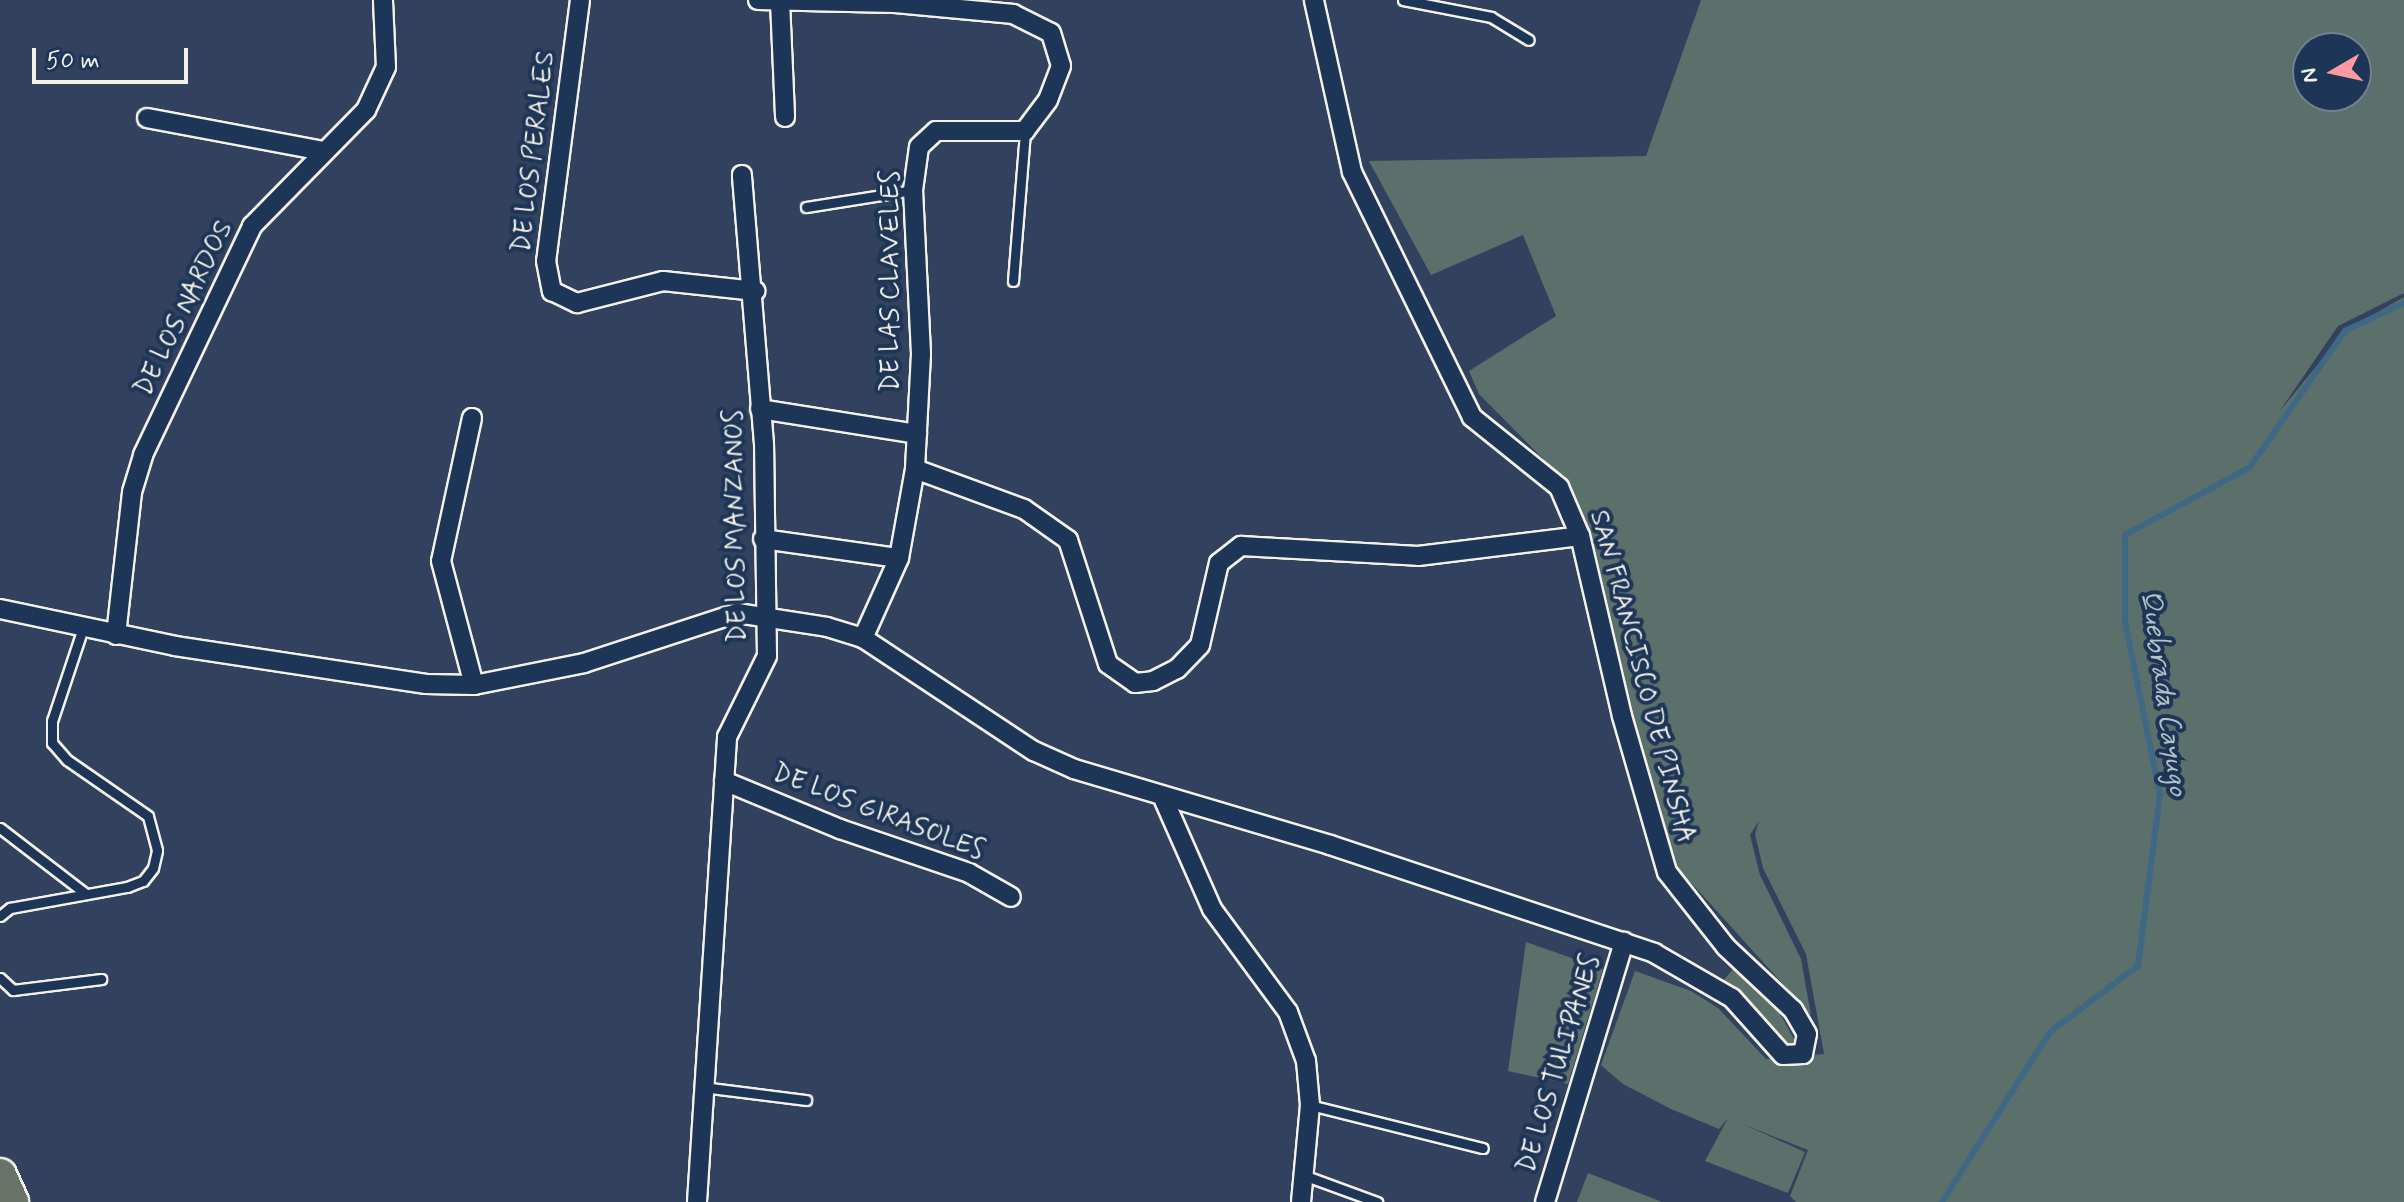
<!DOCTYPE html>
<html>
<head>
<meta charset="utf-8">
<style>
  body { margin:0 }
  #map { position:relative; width:2404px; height:1202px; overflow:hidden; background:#32425e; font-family:Mynerve,sans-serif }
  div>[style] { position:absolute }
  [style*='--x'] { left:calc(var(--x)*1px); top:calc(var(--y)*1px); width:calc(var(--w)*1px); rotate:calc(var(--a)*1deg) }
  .green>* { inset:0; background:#5c706b }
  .stream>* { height:6px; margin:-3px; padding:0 3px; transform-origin:3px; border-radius:3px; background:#3e6884 }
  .roads { filter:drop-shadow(2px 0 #f4f1e8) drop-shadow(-2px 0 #f4f1e8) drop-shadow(0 2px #f4f1e8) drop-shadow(0 -2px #f4f1e8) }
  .lane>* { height:9px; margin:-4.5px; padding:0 4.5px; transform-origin:4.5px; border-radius:4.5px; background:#1d3557 }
  .street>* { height:18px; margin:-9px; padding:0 9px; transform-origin:9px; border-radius:9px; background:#1d3557 }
  .highway>* { height:32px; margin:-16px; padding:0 16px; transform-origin:16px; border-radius:16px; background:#697266 }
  span { translate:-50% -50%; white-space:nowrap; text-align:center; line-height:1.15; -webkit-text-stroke:8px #1d3557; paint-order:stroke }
  .street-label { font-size:26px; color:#f4f1e8 }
  .water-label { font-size:28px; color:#b4c1c5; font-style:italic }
  .north { position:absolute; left:2292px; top:32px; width:80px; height:80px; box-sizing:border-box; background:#1d3557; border:2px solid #738091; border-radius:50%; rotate:261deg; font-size:22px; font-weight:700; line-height:32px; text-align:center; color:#f4f1e8 }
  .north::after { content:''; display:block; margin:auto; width:28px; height:36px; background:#ff9aa2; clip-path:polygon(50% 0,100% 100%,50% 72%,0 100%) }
  .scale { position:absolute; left:32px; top:48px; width:156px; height:36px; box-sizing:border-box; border:4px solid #f4f1e8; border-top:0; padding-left:10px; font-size:24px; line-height:28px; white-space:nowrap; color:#f4f1e8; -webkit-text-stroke:6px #1d3557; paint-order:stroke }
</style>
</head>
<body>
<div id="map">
  <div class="green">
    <i style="clip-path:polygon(evenodd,1701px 0,2404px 0,2404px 293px,2338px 326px,2279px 412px,2345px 331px,2404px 297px,2404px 1202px,1796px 1202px,1790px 1196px,1808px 1150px,1740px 1123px,1805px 1152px,1788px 1193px,1705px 1161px,1728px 1118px,1719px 1129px,1671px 1109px,1623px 1084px,1601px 1065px,1635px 971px,1691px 991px,1718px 1008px,1766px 1059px,1824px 1054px,1806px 954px,1763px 868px,1755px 834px,1759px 821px,1750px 835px,1760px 875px,1801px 959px,1811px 1015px,1676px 866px,1565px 481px,1479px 394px,1469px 371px,1556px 316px,1523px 235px,1431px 275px,1369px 161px,1646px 156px,1701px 0,2308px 48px,2356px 48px,2356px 96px,2308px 96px,2308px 48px)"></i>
    <i style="clip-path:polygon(1526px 942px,1603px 969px,1568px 1084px,1508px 1071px)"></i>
    <i style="clip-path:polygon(1738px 963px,1771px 997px,1795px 1041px,1790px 1047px,1723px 981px)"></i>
    <i style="clip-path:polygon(1588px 1173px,1662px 1202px,1577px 1202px)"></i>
  </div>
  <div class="stream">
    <i style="--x:1942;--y:1202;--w:201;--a:-57.6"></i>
    <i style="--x:2050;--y:1032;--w:110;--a:-36.9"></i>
    <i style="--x:2138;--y:966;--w:172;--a:-82.7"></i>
    <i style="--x:2160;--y:795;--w:177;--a:-101.4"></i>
    <i style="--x:2125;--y:621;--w:86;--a:-90"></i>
    <i style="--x:2125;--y:535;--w:142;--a:-28.5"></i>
    <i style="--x:2250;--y:467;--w:166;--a:-55.1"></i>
    <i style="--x:2345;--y:331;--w:65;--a:-25.4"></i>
  </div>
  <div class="roads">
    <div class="lane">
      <i style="--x:1403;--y:0;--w:90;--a:10.9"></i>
      <i style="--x:1491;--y:17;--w:44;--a:31.2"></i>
      <i style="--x:806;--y:207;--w:108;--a:-9"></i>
      <i style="--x:1013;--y:281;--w:150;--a:-85.4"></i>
      <i style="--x:0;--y:828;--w:108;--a:37.5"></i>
      <i style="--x:0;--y:916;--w:13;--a:-39"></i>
      <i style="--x:10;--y:908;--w:119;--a:-10.2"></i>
      <i style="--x:127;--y:887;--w:17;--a:-21"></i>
      <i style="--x:143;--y:881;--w:16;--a:-52"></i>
      <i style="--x:153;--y:868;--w:18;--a:-77"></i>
      <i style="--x:157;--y:850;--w:35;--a:-105"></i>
      <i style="--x:148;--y:816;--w:98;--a:-145.3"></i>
      <i style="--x:67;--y:760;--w:23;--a:-131"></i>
      <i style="--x:52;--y:743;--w:22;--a:-90"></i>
      <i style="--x:52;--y:721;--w:98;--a:-71.6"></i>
      <i style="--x:0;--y:978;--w:18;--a:43"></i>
      <i style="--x:13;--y:990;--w:89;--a:-7.1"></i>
      <i style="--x:703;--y:1087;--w:104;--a:7.2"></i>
      <i style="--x:1310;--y:1105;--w:178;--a:14"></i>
      <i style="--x:1306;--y:1176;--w:76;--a:20.1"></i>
    </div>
    <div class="street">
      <i style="--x:580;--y:0;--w:263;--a:97.4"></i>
      <i style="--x:546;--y:261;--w:31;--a:79"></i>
      <i style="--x:552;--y:291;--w:28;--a:26"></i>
      <i style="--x:577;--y:303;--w:89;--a:-14.3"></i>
      <i style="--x:663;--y:281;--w:93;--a:6.2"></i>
      <i style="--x:758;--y:0;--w:137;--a:1.3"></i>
      <i style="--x:895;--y:3;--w:119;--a:5.3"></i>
      <i style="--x:1013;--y:14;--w:42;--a:26.6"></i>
      <i style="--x:1051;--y:33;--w:34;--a:73"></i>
      <i style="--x:1061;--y:66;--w:36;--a:111"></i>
      <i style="--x:1048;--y:100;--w:39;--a:127"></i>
      <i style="--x:1025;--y:131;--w:89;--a:180"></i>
      <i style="--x:936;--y:131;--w:23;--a:137"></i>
      <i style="--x:919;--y:147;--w:43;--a:97.9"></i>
      <i style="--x:913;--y:190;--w:164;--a:87.2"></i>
      <i style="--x:921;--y:354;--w:115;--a:93"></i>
      <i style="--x:915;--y:469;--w:90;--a:100.2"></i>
      <i style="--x:899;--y:558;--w:88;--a:114.2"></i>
      <i style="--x:780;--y:1;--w:116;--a:87.5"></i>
      <i style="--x:147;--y:118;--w:179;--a:10.6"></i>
      <i style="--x:760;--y:409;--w:159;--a:9"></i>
      <i style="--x:472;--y:418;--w:146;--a:102.2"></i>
      <i style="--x:441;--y:561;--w:128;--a:75.1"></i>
      <i style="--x:915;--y:469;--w:116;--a:20.2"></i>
      <i style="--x:1024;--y:509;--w:54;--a:35.2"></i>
      <i style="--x:1068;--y:540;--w:130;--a:72.1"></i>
      <i style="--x:1108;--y:664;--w:33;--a:35"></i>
      <i style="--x:1135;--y:683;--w:18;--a:-6"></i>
      <i style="--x:1153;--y:681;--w:27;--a:-27"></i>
      <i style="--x:1177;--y:669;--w:33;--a:-46"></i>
      <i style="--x:1200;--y:645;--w:84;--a:-77"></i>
      <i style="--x:1219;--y:563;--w:28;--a:-38"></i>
      <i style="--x:1241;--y:546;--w:177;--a:3.2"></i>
      <i style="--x:1418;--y:556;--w:163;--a:-7"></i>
      <i style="--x:763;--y:539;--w:137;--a:8"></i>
      <i style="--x:0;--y:609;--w:179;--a:11.9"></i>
      <i style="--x:175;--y:646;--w:254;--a:8.6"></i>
      <i style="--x:426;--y:684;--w:48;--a:1.2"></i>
      <i style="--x:474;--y:685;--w:112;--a:-11.3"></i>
      <i style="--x:584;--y:663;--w:161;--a:-18.1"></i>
      <i style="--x:737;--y:613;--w:91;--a:8.8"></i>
      <i style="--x:827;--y:627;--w:38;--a:17"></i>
      <i style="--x:863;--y:638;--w:205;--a:33.5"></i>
      <i style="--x:1034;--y:751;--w:44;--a:24.2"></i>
      <i style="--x:1074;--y:769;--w:267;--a:16.5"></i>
      <i style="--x:1330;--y:845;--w:342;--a:18.4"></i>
      <i style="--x:1654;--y:953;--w:90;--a:30"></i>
      <i style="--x:1732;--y:998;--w:76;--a:48.2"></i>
      <i style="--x:1783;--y:1055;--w:20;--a:-3"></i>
      <i style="--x:1803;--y:1054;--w:20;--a:-79"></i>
      <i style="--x:1807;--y:1034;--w:28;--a:-120"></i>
      <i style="--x:1793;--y:1010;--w:92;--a:-136.8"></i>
      <i style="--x:1726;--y:947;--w:95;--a:-128.2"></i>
      <i style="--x:1667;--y:872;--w:162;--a:-106.1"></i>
      <i style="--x:1622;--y:716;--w:185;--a:-103.1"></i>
      <i style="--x:1580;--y:536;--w:53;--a:-113.2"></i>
      <i style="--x:1559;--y:487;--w:112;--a:-141.2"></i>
      <i style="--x:1472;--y:417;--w:273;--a:-116.1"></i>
      <i style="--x:1352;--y:172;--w:176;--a:-102.5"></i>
      <i style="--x:116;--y:635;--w:144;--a:-83.6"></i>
      <i style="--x:132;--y:492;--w:39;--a:-73"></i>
      <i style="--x:143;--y:455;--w:254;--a:-64.5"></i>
      <i style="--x:252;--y:226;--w:163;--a:-45.5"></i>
      <i style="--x:366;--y:110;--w:47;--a:-65.1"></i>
      <i style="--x:386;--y:67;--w:67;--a:-92.6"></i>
      <i style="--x:724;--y:781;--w:126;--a:22.5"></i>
      <i style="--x:840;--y:829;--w:136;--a:18.8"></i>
      <i style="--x:969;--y:873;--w:48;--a:29.7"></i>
      <i style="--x:1164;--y:800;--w:119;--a:66.2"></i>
      <i style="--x:1212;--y:909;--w:128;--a:53.6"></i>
      <i style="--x:1288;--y:1012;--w:52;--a:69.8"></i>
      <i style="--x:1306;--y:1061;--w:44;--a:84.8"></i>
      <i style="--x:1310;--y:1105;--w:97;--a:95.3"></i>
      <i style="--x:697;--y:1202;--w:466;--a:-86.3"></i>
      <i style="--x:727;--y:737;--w:90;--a:-63.7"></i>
      <i style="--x:767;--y:656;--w:212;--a:-90.8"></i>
      <i style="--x:764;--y:444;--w:270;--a:-94.7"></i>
      <i style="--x:1545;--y:1202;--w:272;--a:-73.1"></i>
    </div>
    <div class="highway">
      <i style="--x:0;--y:1175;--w:30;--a:66"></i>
    </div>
  </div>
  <div class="street-label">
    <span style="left:535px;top:152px;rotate:-83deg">DE LOS PERALES</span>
    <span style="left:892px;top:281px;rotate:-90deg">DE LAS CLAVELES</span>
    <span style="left:185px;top:309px;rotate:-64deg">DE LOS NARDOS</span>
    <span style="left:737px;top:526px;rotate:-91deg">DE LOS MANZANOS</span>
    <span style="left:1641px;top:677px;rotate:75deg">SAN FRANCISCO DE PINSHA</span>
    <span style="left:878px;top:813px;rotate:21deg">DE LOS GIRASOLES</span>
    <span style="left:1560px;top:1064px;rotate:-73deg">DE LOS TULIPANES</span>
  </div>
  <div class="water-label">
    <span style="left:2163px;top:693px;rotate:82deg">Quebrada Cayugo</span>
  </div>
  <div class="north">N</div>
  <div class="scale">50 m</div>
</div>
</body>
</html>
